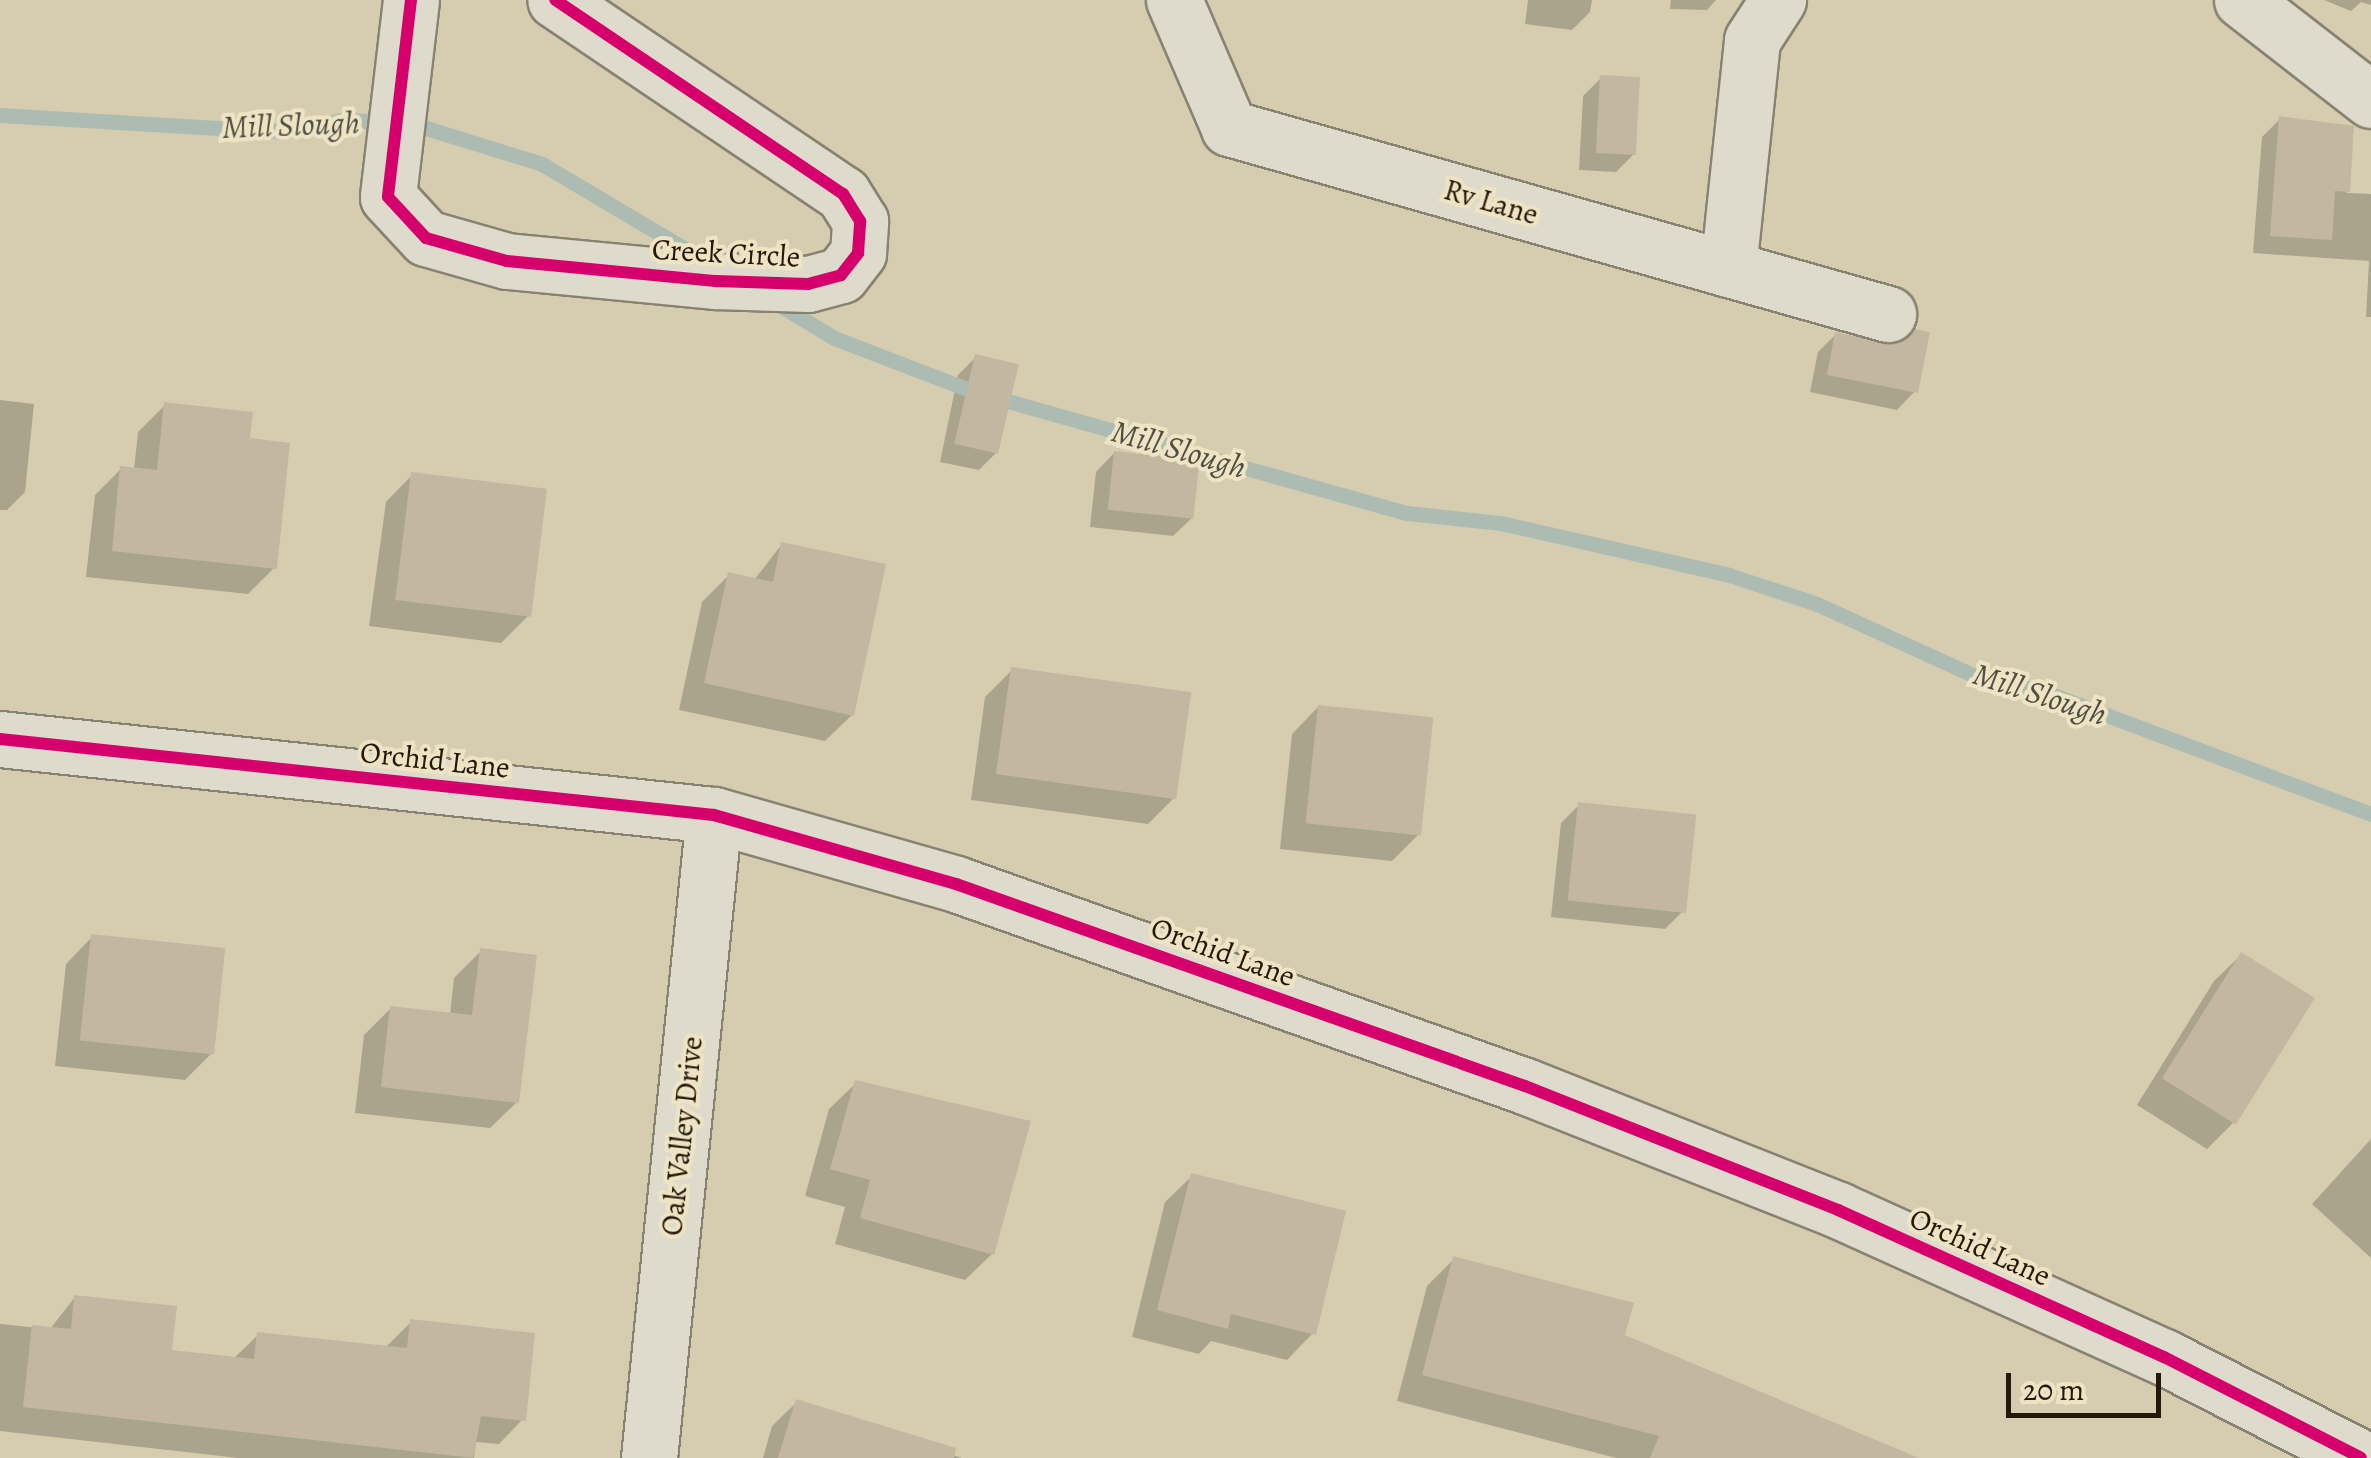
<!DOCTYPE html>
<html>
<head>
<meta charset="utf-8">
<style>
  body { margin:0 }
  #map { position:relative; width:2371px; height:1458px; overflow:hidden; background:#d6cdb1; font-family:Alegreya,serif }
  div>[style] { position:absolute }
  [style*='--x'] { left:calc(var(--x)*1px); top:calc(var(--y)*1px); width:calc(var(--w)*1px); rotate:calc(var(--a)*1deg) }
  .shadow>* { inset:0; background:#0003 }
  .stream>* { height:15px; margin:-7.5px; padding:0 7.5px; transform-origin:7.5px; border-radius:7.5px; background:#adbcb2 }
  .building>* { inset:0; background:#c4b7a2; transform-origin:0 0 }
  .roads { filter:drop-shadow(2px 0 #888271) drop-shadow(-2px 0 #888271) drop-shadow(0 2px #888271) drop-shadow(0 -2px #888271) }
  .minor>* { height:55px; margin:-27.5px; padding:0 27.5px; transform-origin:27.5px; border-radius:27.5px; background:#dedbcc }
  .cycleway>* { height:12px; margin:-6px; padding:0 6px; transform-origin:6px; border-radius:6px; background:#d6006c }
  span { translate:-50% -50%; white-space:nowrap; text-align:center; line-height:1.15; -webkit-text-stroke:8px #eee4c3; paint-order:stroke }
  .street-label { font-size:30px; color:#24170b }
  .water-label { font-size:32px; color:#4e4e45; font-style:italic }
  .scale { position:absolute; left:2006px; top:1373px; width:155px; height:45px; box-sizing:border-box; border:5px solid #24170b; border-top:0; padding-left:12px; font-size:30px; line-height:35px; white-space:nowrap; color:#24170b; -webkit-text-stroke:8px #eee4c3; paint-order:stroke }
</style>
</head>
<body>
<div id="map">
  <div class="shadow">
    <i style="clip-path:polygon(1528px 0,1592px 0,1590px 12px,1572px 30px,1525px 24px)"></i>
    <i style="clip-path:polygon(1671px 0,1716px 0,1707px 10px,1670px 9px)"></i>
    <i style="clip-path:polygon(2324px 0,2371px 0,2371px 5px,2361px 2px,2351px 11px)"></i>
    <i style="clip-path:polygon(1601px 78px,1634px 154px,1616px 172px,1579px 170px,1583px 96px)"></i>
    <i style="clip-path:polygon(2280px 119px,2352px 128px,2347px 193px,2371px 194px,2371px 317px,2366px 317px,2369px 261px,2253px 253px,2262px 137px)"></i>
    <i style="clip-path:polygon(1836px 334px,1915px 391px,1897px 410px,1810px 392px,1818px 352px)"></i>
    <i style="clip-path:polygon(976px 357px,997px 452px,979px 470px,940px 462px,958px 375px)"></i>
    <i style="clip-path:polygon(0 400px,34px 404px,25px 492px,7px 510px,0 510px)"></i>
    <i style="clip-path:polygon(165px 405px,247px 441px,275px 567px,248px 594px,86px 577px,95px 495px,121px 469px,134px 470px,138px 432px)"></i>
    <i style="clip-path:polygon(1114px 453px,1192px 518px,1173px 536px,1090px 527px,1096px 472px)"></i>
    <i style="clip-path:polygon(412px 475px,528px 616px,501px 643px,369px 626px,386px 502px)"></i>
    <i style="clip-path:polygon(782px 544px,852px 715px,825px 741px,679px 710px,702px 602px,729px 575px,754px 580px)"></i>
    <i style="clip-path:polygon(1012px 670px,1174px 798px,1148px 824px,971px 800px,985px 697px)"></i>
    <i style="clip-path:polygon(1318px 707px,1419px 834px,1392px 861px,1280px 849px,1292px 734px)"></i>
    <i style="clip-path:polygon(1579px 805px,1683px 911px,1665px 929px,1551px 917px,1561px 823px)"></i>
    <i style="clip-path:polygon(92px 937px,212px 1053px,185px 1080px,55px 1066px,66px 964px)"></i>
    <i style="clip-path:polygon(481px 951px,517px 1102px,490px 1128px,355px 1113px,364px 1035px,391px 1008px,450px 1015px,454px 978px)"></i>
    <i style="clip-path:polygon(2241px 955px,2233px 1123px,2207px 1149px,2137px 1105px,2214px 981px)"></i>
    <i style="clip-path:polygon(856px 1083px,1028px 1123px,992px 1254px,965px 1280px,835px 1244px,845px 1207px,805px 1196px,829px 1109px)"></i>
    <i style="clip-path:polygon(2371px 1139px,2371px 1258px,2312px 1204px)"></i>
    <i style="clip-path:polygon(1192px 1176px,1313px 1333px,1287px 1360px,1211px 1341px,1199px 1354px,1132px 1337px,1165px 1202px)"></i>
    <i style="clip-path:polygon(1454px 1259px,1622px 1337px,1849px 1458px,1616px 1458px,1397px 1401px,1427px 1286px)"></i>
    <i style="clip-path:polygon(75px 1297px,170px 1353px,233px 1359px,258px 1335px,386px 1347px,411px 1322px,523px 1419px,499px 1444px,476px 1442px,474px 1458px,238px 1458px,0 1431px,0 1324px,50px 1329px)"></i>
    <i style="clip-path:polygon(797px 1402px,962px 1458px,763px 1458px,772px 1426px)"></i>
  </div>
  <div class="stream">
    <i style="--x:0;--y:115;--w:283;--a:3.4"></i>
    <i style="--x:282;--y:132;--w:65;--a:-11.5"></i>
    <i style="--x:346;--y:119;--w:81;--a:6.4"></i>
    <i style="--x:426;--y:128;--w:121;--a:17.2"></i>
    <i style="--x:542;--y:164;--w:186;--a:30.7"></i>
    <i style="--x:773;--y:301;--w:71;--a:31.2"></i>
    <i style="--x:834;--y:338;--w:148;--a:21"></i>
    <i style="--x:972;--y:391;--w:452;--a:15.7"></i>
    <i style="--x:1407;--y:513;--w:95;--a:6.1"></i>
    <i style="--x:1501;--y:523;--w:234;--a:12.8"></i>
    <i style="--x:1729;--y:575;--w:93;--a:18.2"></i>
    <i style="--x:1817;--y:604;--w:196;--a:24.5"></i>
    <i style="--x:1995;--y:685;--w:42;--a:5.4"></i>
    <i style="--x:2037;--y:689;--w:357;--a:20.5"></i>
  </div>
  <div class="building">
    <i style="left:1600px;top:75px;width:40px;height:78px;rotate:3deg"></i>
    <i style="clip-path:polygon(2279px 116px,2354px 126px,2350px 192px,2335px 191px,2332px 240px,2270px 236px)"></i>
    <i style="clip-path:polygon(1914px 329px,1930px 332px,1918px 393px,1827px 375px,1835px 332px,1895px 344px)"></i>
    <i style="left:975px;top:354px;width:45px;height:92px;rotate:13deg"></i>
    <i style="clip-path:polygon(164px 402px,253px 412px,250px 438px,290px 443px,277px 569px,112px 551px,120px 466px,157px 470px)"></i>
    <i style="left:1114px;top:451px;width:86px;height:59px;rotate:6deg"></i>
    <i style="left:411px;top:472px;width:137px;height:129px;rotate:7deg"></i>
    <i style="clip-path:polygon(781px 542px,886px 564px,854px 716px,704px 683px,728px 572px,773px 582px)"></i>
    <i style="left:1011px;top:667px;width:182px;height:108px;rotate:8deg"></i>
    <i style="left:1318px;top:705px;width:116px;height:119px;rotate:6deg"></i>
    <i style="left:1578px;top:802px;width:119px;height:99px;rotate:6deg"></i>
    <i style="left:91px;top:934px;width:135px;height:107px;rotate:6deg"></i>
    <i style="clip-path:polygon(480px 948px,537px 955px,519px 1103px,381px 1087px,390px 1006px,472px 1015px)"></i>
    <i style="left:2241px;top:952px;width:87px;height:149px;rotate:32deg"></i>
    <i style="clip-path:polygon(855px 1080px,1031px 1121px,994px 1255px,860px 1218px,870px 1180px,830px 1169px)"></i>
    <i style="clip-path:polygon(1191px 1173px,1346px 1211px,1316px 1335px,1231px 1314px,1228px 1329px,1157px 1310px)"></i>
    <i style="clip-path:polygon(1453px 1256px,1634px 1303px,1625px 1335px,1919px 1458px,1650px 1458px,1659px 1436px,1422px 1375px)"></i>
    <i style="clip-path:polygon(74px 1295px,177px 1306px,172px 1350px,254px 1359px,257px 1332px,407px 1348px,410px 1319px,535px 1333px,526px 1421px,481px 1416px,473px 1458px,23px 1407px,32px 1325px,71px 1329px)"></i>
    <i style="clip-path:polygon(796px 1399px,956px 1448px,954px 1458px,778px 1458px)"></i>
  </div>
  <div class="roads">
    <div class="minor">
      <i style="--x:411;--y:0;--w:198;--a:96.7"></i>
      <i style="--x:388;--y:197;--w:56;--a:47.2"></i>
      <i style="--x:426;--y:238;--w:84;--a:15.9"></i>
      <i style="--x:507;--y:261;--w:210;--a:5.5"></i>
      <i style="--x:716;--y:281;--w:92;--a:1.9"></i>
      <i style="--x:808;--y:284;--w:34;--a:-15"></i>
      <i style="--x:841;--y:275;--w:28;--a:-52"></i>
      <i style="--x:858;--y:253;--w:32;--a:-86"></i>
      <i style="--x:860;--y:221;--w:32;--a:-122"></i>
      <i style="--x:843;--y:194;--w:347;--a:-146"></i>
      <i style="--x:1174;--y:0;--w:139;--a:66.7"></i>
      <i style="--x:1229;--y:128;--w:685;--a:15.76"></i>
      <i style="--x:2242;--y:0;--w:163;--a:37.8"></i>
      <i style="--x:1728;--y:269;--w:230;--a:-84"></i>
      <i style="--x:1752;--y:40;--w:48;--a:-57"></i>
      <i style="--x:0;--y:739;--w:718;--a:6.08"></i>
      <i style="--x:714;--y:815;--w:252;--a:15.9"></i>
      <i style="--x:956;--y:884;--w:604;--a:19.55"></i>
      <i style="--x:1525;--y:1086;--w:337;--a:21.6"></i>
      <i style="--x:1838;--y:1210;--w:358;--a:24.3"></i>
      <i style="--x:2164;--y:1357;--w:221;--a:27.1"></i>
      <i style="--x:649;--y:1458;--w:646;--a:-84.23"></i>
    </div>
  </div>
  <div class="cycleway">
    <i style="--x:411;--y:0;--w:198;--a:96.7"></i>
    <i style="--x:388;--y:197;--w:56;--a:47.2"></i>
    <i style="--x:426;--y:238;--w:84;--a:15.9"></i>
    <i style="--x:507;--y:261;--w:210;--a:5.5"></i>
    <i style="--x:716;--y:281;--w:92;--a:1.9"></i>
    <i style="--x:808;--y:284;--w:34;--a:-15"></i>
    <i style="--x:841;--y:275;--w:28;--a:-52"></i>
    <i style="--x:858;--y:253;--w:32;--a:-86"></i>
    <i style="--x:860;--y:221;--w:32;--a:-122"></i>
    <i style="--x:843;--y:194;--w:347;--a:-146"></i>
    <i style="--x:0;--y:739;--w:718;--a:6.08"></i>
    <i style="--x:714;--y:815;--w:252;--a:15.9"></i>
    <i style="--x:956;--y:884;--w:604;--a:19.55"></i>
    <i style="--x:1525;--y:1086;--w:337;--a:21.6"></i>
    <i style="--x:1838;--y:1210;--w:358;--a:24.3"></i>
    <i style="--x:2164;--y:1357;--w:221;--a:27.1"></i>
  </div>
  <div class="street-label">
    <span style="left:1491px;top:202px;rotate:16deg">Rv Lane</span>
    <span style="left:726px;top:253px;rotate:3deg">Creek Circle</span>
    <span style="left:435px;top:760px;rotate:6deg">Orchid Lane</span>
    <span style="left:1223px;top:952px;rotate:20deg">Orchid Lane</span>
    <span style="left:682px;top:1136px;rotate:-84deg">Oak Valley Drive</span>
    <span style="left:1980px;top:1247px;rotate:24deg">Orchid Lane</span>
  </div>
  <div class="water-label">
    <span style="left:291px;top:125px;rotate:-2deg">Mill Slough</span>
    <span style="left:1179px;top:449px;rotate:16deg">Mill Slough</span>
    <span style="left:2040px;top:694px;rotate:18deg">Mill Slough</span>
  </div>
  <div class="scale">20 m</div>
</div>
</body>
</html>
